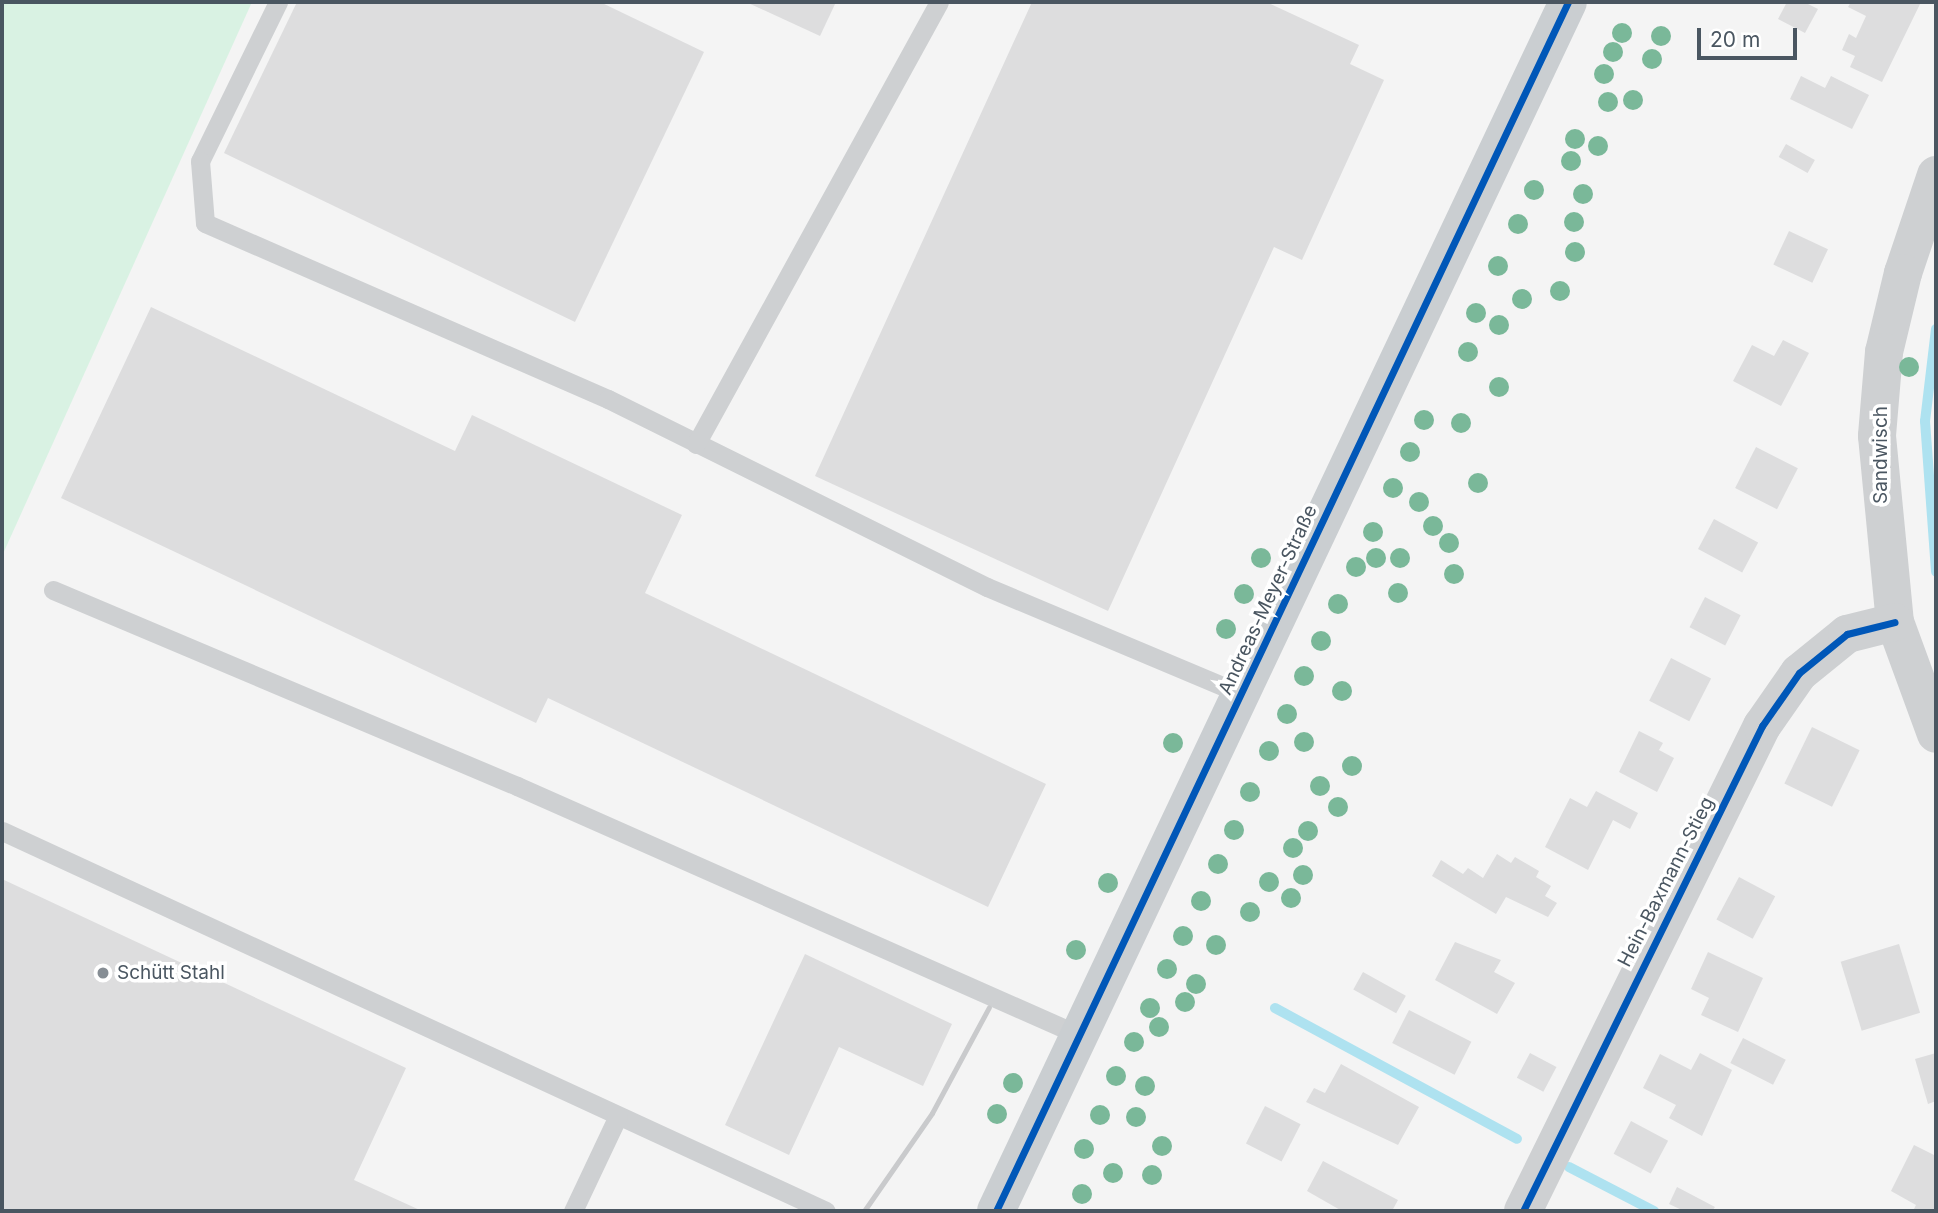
<!DOCTYPE html>
<html>
<head>
<meta charset="utf-8">
<style>
  body { margin:0 }
  #map { position:relative; width:1938px; height:1213px; overflow:hidden; background:#f4f4f4; font-family:Inter,sans-serif }
  div>[style] { position:absolute }
  [style*='--x'] { left:calc(var(--x)*1px); top:calc(var(--y)*1px); width:calc(var(--w)*1px); rotate:calc(var(--a)*1deg) }
  .green>* { inset:0; background:#d9f2e3 }
  .stream>* { height:10px; margin:-5px; padding:0 5px; transform-origin:5px; border-radius:5px; background:#aee2f0 }
  .building>* { inset:0; background:#ddddde; transform-origin:0 0 }
  .service>* { height:19px; margin:-9.5px; padding:0 9.5px; transform-origin:9.5px; border-radius:9.5px; background:#ced0d2 }
  .minor>* { height:38px; margin:-19px; padding:0 19px; transform-origin:19px; border-radius:19px; background:#ced0d2 }
  .primary>* { height:38px; margin:-19px; padding:0 19px; transform-origin:19px; border-radius:19px; background:#caced1 }
  .rail>* { height:5px; margin:-2.5px; padding:0 2.5px; transform-origin:2.5px; border-radius:2.5px; background:#c9cacc }
  .cycleway>* { height:7px; margin:-3.5px; padding:0 3.5px; transform-origin:3.5px; border-radius:3.5px; background:#0057b8 }
  .trees>* { width:20px; height:20px; margin:-10px; border-radius:50%; background:#7ab899 }
  .dots>* { width:19px; height:19px; translate:-50% -50%; box-sizing:border-box; border:4px solid #fff; border-radius:50% }
  span { translate:-50% -50%; white-space:nowrap; text-align:center; line-height:1.15; -webkit-text-stroke:7px #fff; paint-order:stroke }
  .street-label { font-size:19px; color:#4a5661 }
  .poi-label { font-size:19px; color:#4a5661 }
  .left { translate:0 -50%; text-align:left }
  .frame { position:absolute; inset:0; border:4px solid #4a5661; pointer-events:none }
  .scale { position:absolute; left:1697px; top:28px; width:100px; height:32px; box-sizing:border-box; border:4px solid #4a5661; border-top:0; padding-left:9px; font-size:21px; line-height:24px; white-space:nowrap; color:#4a5661; -webkit-text-stroke:5px #fff; paint-order:stroke }
</style>
</head>
<body>
<div id="map">
  <div class="green">
    <i style="clip-path:polygon(2px 2px,252px 2px,2px 556px)"></i>
  </div>
  <div class="stream">
    <i style="--x:1936;--y:329;--w:93;--a:96.8"></i>
    <i style="--x:1925;--y:421;--w:151;--a:85.8"></i>
    <i style="--x:1275;--y:1008;--w:275;--a:28.4"></i>
    <i style="--x:1569;--y:1167;--w:96;--a:27.4"></i>
  </div>
  <div class="building">
    <i style="clip-path:polygon(297px 2px,600px 2px,704px 52px,575px 322px,224px 153px)"></i>
    <i style="clip-path:polygon(746px 2px,836px 2px,820px 36px)"></i>
    <i style="clip-path:polygon(1032px 2px,1266px 2px,1359px 45px,1350px 64px,1384px 80px,1302px 260px,1274px 247px,1108px 611px,815px 476px)"></i>
    <i style="clip-path:polygon(1787px 2px,1804px 2px,1818px 9px,1805px 33px,1778px 19px)"></i>
    <i style="clip-path:polygon(1851px 2px,1921px 2px,1882px 82px,1850px 67px,1855px 56px,1842px 50px,1849px 34px,1856px 38px,1866px 16px,1848px 7px)"></i>
    <i style="clip-path:polygon(1801px 76px,1825px 88px,1831px 76px,1869px 95px,1852px 129px,1790px 99px)"></i>
    <i style="left:1786px;top:144px;width:33px;height:15px;rotate:29deg"></i>
    <i style="left:1789px;top:231px;width:43px;height:37px;rotate:25deg"></i>
    <i style="clip-path:polygon(151px 307px,455px 451px,472px 415px,682px 515px,645px 593px,1046px 784px,988px 907px,548px 698px,536px 723px,61px 498px)"></i>
    <i style="clip-path:polygon(1783px 340px,1809px 353px,1781px 406px,1733px 381px,1752px 345px,1774px 356px)"></i>
    <i style="left:1756px;top:447px;width:47px;height:46px;rotate:27deg"></i>
    <i style="left:1714px;top:519px;width:50px;height:34px;rotate:28deg"></i>
    <i style="left:1705px;top:597px;width:40px;height:34px;rotate:27deg"></i>
    <i style="left:1671px;top:658px;width:45px;height:48px;rotate:27deg"></i>
    <i style="left:1812px;top:727px;width:53px;height:63px;rotate:26deg"></i>
    <i style="clip-path:polygon(1639px 731px,1663px 743px,1659px 750px,1674px 758px,1657px 792px,1619px 772px)"></i>
    <i style="clip-path:polygon(1596px 791px,1638px 813px,1630px 829px,1613px 820px,1588px 870px,1545px 847px,1570px 798px,1587px 807px)"></i>
    <i style="clip-path:polygon(1497px 854px,1511px 863px,1515px 857px,1539px 871px,1536px 877px,1551px 886px,1545px 896px,1557px 903px,1548px 917px,1506px 897px,1496px 914px,1432px 876px,1441px 860px,1463px 874px,1468px 868px,1483px 878px)"></i>
    <i style="left:1739px;top:877px;width:41px;height:48px;rotate:28deg"></i>
    <i style="clip-path:polygon(2px 879px,406px 1068px,354px 1180px,422px 1211px,2px 1211px)"></i>
    <i style="clip-path:polygon(1455px 942px,1501px 960px,1494px 972px,1515px 983px,1497px 1014px,1435px 980px)"></i>
    <i style="left:1899px;top:944px;width:72px;height:61px;rotate:73deg"></i>
    <i style="clip-path:polygon(1708px 952px,1763px 978px,1738px 1032px,1701px 1015px,1709px 998px,1691px 989px)"></i>
    <i style="clip-path:polygon(805px 954px,952px 1024px,923px 1086px,839px 1047px,789px 1155px,725px 1125px)"></i>
    <i style="left:1363px;top:972px;width:49px;height:20px;rotate:29deg"></i>
    <i style="left:1409px;top:1010px;width:70px;height:37px;rotate:27deg"></i>
    <i style="left:1743px;top:1038px;width:48px;height:28px;rotate:27deg"></i>
    <i style="left:1530px;top:1053px;width:30px;height:28px;rotate:28deg"></i>
    <i style="clip-path:polygon(1700px 1053px,1732px 1070px,1702px 1136px,1669px 1118px,1676px 1105px,1643px 1088px,1660px 1054px,1691px 1070px)"></i>
    <i style="clip-path:polygon(1936px 1053px,1936px 1101px,1928px 1104px,1915px 1059px)"></i>
    <i style="clip-path:polygon(1341px 1064px,1419px 1107px,1398px 1145px,1306px 1102px,1314px 1088px,1325px 1093px)"></i>
    <i style="left:1265px;top:1106px;width:40px;height:42px;rotate:27deg"></i>
    <i style="left:1631px;top:1121px;width:42px;height:37px;rotate:28deg"></i>
    <i style="clip-path:polygon(1914px 1145px,1936px 1156px,1936px 1211px,1913px 1211px,1916px 1205px,1891px 1191px)"></i>
    <i style="clip-path:polygon(1323px 1161px,1398px 1200px,1392px 1211px,1342px 1211px,1307px 1191px)"></i>
    <i style="clip-path:polygon(1677px 1187px,1715px 1207px,1712px 1211px,1684px 1211px,1669px 1204px)"></i>
  </div>
  <div class="service">
    <i style="--x:278;--y:2;--w:177;--a:116.1"></i>
    <i style="--x:200;--y:161;--w:62;--a:85.4"></i>
    <i style="--x:205;--y:223;--w:440;--a:23.6"></i>
    <i style="--x:608;--y:399;--w:423;--a:26.4"></i>
    <i style="--x:987;--y:587;--w:276;--a:22.8"></i>
    <i style="--x:696;--y:444;--w:504;--a:-61.2"></i>
    <i style="--x:53;--y:590;--w:504;--a:22.9"></i>
    <i style="--x:517;--y:786;--w:615;--a:23.9"></i>
    <i style="--x:2;--y:831;--w:907;--a:24.76"></i>
    <i style="--x:573;--y:1211;--w:105;--a:-64.7"></i>
  </div>
  <div class="minor">
    <i style="--x:1936;--y:175;--w:103;--a:108.6"></i>
    <i style="--x:1903;--y:273;--w:81;--a:103.5"></i>
    <i style="--x:1884;--y:352;--w:84;--a:94.8"></i>
    <i style="--x:1877;--y:436;--w:187;--a:84.5"></i>
    <i style="--x:1895;--y:622;--w:119;--a:69.9"></i>
    <i style="--x:1523;--y:1211;--w:541;--a:-63.77"></i>
    <i style="--x:1762;--y:726;--w:65;--a:-55.1"></i>
    <i style="--x:1799;--y:673;--w:62;--a:-39.1"></i>
    <i style="--x:1847;--y:634;--w:49;--a:-14"></i>
  </div>
  <div class="primary">
    <i style="--x:996;--y:1211;--w:1337;--a:-64.68"></i>
  </div>
  <div class="rail">
    <i style="--x:864;--y:1211;--w:119;--a:-55.2"></i>
    <i style="--x:932;--y:1113;--w:120;--a:-61.7"></i>
  </div>
  <div class="cycleway">
    <i style="--x:996;--y:1211;--w:1337;--a:-64.68"></i>
    <i style="--x:1523;--y:1211;--w:541;--a:-63.77"></i>
    <i style="--x:1762;--y:726;--w:65;--a:-55.1"></i>
    <i style="--x:1799;--y:673;--w:62;--a:-39.1"></i>
    <i style="--x:1847;--y:634;--w:49;--a:-14"></i>
  </div>
  <div class="trees">
    <i style="left:1622px;top:33px"></i>
    <i style="left:1661px;top:36px"></i>
    <i style="left:1613px;top:52px"></i>
    <i style="left:1652px;top:59px"></i>
    <i style="left:1604px;top:74px"></i>
    <i style="left:1633px;top:100px"></i>
    <i style="left:1608px;top:102px"></i>
    <i style="left:1575px;top:139px"></i>
    <i style="left:1598px;top:146px"></i>
    <i style="left:1571px;top:161px"></i>
    <i style="left:1534px;top:190px"></i>
    <i style="left:1583px;top:194px"></i>
    <i style="left:1574px;top:222px"></i>
    <i style="left:1518px;top:224px"></i>
    <i style="left:1575px;top:252px"></i>
    <i style="left:1498px;top:266px"></i>
    <i style="left:1560px;top:291px"></i>
    <i style="left:1522px;top:299px"></i>
    <i style="left:1476px;top:313px"></i>
    <i style="left:1499px;top:325px"></i>
    <i style="left:1468px;top:352px"></i>
    <i style="left:1909px;top:367px"></i>
    <i style="left:1499px;top:387px"></i>
    <i style="left:1424px;top:420px"></i>
    <i style="left:1461px;top:423px"></i>
    <i style="left:1410px;top:452px"></i>
    <i style="left:1478px;top:483px"></i>
    <i style="left:1393px;top:488px"></i>
    <i style="left:1419px;top:502px"></i>
    <i style="left:1433px;top:526px"></i>
    <i style="left:1373px;top:532px"></i>
    <i style="left:1449px;top:543px"></i>
    <i style="left:1261px;top:558px"></i>
    <i style="left:1376px;top:558px"></i>
    <i style="left:1400px;top:558px"></i>
    <i style="left:1356px;top:567px"></i>
    <i style="left:1454px;top:574px"></i>
    <i style="left:1398px;top:593px"></i>
    <i style="left:1244px;top:594px"></i>
    <i style="left:1338px;top:604px"></i>
    <i style="left:1226px;top:629px"></i>
    <i style="left:1321px;top:641px"></i>
    <i style="left:1304px;top:676px"></i>
    <i style="left:1342px;top:691px"></i>
    <i style="left:1287px;top:714px"></i>
    <i style="left:1304px;top:742px"></i>
    <i style="left:1173px;top:743px"></i>
    <i style="left:1269px;top:751px"></i>
    <i style="left:1352px;top:766px"></i>
    <i style="left:1320px;top:786px"></i>
    <i style="left:1250px;top:792px"></i>
    <i style="left:1338px;top:807px"></i>
    <i style="left:1234px;top:830px"></i>
    <i style="left:1308px;top:831px"></i>
    <i style="left:1293px;top:848px"></i>
    <i style="left:1218px;top:864px"></i>
    <i style="left:1303px;top:875px"></i>
    <i style="left:1269px;top:882px"></i>
    <i style="left:1108px;top:883px"></i>
    <i style="left:1291px;top:898px"></i>
    <i style="left:1201px;top:901px"></i>
    <i style="left:1250px;top:912px"></i>
    <i style="left:1183px;top:936px"></i>
    <i style="left:1216px;top:945px"></i>
    <i style="left:1076px;top:950px"></i>
    <i style="left:1167px;top:969px"></i>
    <i style="left:1196px;top:984px"></i>
    <i style="left:1185px;top:1002px"></i>
    <i style="left:1150px;top:1008px"></i>
    <i style="left:1159px;top:1027px"></i>
    <i style="left:1134px;top:1042px"></i>
    <i style="left:1116px;top:1076px"></i>
    <i style="left:1013px;top:1083px"></i>
    <i style="left:1145px;top:1086px"></i>
    <i style="left:997px;top:1114px"></i>
    <i style="left:1100px;top:1115px"></i>
    <i style="left:1136px;top:1117px"></i>
    <i style="left:1162px;top:1146px"></i>
    <i style="left:1084px;top:1149px"></i>
    <i style="left:1113px;top:1173px"></i>
    <i style="left:1152px;top:1175px"></i>
    <i style="left:1082px;top:1194px"></i>
  </div>
  <div class="dots">
    <i style="left:103px;top:973px;background:#868d94"></i>
  </div>
  <div class="street-label">
    <span style="left:1881px;top:455px;rotate:-90deg">Sandwisch</span>
    <span style="left:1268px;top:600px;rotate:-65deg">Andreas-Meyer-Straße</span>
    <span style="left:1666px;top:882px;rotate:-63deg">Hein-Baxmann-Stieg</span>
  </div>
  <div class="poi-label">
    <span class="left" style="left:117px;top:973px">Schütt Stahl</span>
  </div>
  <div class="frame"></div>
  <div class="scale">20 m</div>
</div>
</body>
</html>
